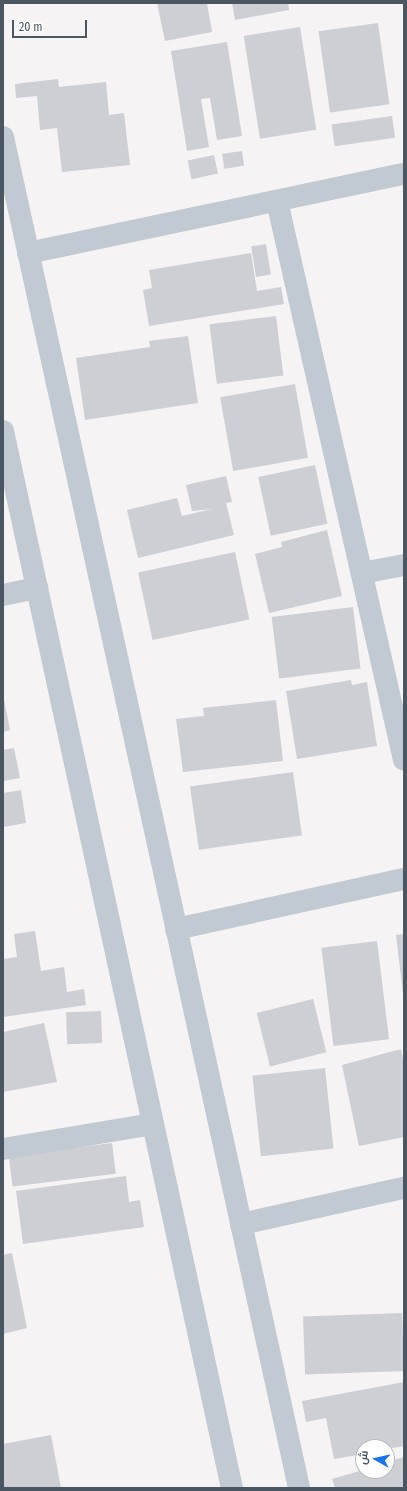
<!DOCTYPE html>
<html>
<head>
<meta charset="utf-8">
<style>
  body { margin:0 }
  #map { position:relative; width:407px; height:1491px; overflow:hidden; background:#f5f3f3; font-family:"Fira Sans Condensed",Cairo,sans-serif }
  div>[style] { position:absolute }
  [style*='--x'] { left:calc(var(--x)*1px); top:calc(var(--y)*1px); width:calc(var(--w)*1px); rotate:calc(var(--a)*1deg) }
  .building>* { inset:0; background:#cdcfd5; transform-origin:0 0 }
  .minor>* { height:22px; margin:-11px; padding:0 11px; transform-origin:11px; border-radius:11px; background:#c1cad2 }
  .tertiary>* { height:22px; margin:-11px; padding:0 11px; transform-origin:11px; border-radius:11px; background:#c1cad2 }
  span { translate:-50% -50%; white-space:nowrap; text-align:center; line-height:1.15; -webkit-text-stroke:4px #fff; paint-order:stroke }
  .frame { position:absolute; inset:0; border:4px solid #4a5661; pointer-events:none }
  .north { position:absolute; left:355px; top:1439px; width:40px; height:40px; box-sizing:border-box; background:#fff; border:1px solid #b7bbc0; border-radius:50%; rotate:278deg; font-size:11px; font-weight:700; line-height:16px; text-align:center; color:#4a5661 }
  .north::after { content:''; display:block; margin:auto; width:14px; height:18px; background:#1a73e8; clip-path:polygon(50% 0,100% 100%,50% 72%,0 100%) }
  .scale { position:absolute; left:12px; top:20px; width:75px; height:18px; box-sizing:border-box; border:2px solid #4a5661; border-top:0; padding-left:5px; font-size:12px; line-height:14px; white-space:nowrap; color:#4a5661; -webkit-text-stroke:3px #fff; paint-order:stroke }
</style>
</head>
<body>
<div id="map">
  <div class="building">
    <i style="clip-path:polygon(157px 3px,207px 3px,212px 32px,165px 41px)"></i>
    <i style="clip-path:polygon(232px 3px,288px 3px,289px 10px,235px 20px)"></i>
    <i style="left:378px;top:23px;width:82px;height:60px;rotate:82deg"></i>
    <i style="left:300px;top:27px;width:104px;height:57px;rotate:81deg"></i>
    <i style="clip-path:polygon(227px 42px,242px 136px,217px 140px,210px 98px,201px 99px,209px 147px,187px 151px,171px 51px)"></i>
    <i style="clip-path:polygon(58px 79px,59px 87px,106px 82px,109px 115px,124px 113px,130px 165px,62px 172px,57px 128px,40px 130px,37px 96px,16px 98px,15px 84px)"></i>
    <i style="left:392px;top:116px;width:22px;height:61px;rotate:82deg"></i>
    <i style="left:242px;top:151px;width:15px;height:20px;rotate:82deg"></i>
    <i style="left:214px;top:155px;width:19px;height:27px;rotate:78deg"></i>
    <i style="left:266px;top:244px;width:31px;height:15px;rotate:81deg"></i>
    <i style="clip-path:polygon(251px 253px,257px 291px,281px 287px,284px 304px,149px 326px,143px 290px,152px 288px,149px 270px)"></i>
    <i style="left:276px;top:316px;width:60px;height:67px;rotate:83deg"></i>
    <i style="clip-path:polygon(188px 336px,198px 403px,85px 420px,76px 358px,150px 347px,149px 341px)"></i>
    <i style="left:295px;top:384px;width:75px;height:76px;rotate:80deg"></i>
    <i style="left:315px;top:465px;width:60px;height:58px;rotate:78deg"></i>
    <i style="clip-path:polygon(226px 476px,232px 502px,226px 503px,234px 535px,138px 558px,127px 510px,177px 498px,182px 516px,212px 509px,192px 511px,186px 485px)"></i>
    <i style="clip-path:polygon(327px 530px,342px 596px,269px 613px,255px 554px,282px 547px,281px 542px)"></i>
    <i style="left:235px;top:552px;width:69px;height:99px;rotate:78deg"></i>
    <i style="left:353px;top:607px;width:62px;height:82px;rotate:83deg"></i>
    <i style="clip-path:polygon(351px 680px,352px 685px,367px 682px,377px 746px,297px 759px,286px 691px)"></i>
    <i style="clip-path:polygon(3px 694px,10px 730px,3px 732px)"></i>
    <i style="clip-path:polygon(276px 700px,283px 761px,183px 772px,176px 719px,204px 716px,203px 708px)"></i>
    <i style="clip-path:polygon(14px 748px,20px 778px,3px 781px,3px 750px)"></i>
    <i style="left:293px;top:772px;width:64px;height:104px;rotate:82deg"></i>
    <i style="clip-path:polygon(21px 790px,26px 823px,3px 827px,3px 793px)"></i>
    <i style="clip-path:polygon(35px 931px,41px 971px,64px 967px,67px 992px,84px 989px,86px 1005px,3px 1017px,3px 959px,17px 957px,14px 934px)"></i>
    <i style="clip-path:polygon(404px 934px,404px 994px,403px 994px,396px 935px)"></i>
    <i style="left:377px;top:941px;width:99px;height:56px;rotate:83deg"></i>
    <i style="left:313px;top:999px;width:55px;height:58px;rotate:76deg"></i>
    <i style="left:101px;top:1011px;width:32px;height:35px;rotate:88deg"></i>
    <i style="clip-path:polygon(44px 1023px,57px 1082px,3px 1092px,3px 1032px)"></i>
    <i style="clip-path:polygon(401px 1049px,404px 1064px,404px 1137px,359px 1146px,342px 1065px)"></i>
    <i style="left:325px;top:1068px;width:81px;height:73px;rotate:84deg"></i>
    <i style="left:112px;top:1143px;width:31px;height:104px;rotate:83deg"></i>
    <i style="clip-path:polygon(126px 1176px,129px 1202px,140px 1200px,144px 1227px,23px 1244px,16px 1191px)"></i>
    <i style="clip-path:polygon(12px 1253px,27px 1328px,3px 1334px,3px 1255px)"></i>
    <i style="left:402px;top:1313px;width:58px;height:99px;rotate:88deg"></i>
    <i style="clip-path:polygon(404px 1382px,404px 1446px,387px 1449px,363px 1447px,363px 1454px,334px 1459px,326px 1418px,306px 1422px,302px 1401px)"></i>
    <i style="clip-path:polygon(51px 1435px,61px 1488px,3px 1488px,3px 1444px)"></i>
    <i style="clip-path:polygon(404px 1457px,404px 1488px,335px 1488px,332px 1479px,363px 1470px,387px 1471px,387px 1462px)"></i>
  </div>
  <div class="minor">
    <i style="--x:277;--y:201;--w:573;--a:77.2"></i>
    <i style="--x:28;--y:253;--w:384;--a:-11.9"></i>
    <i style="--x:362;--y:573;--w:43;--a:-10.8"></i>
    <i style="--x:3;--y:595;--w:35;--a:-12"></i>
    <i style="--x:3;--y:1149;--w:151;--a:-9.5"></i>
    <i style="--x:241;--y:1224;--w:167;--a:-12.5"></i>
  </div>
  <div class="tertiary">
    <i style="--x:3;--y:137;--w:1383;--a:77.64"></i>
    <i style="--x:3;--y:431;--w:1082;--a:77.78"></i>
    <i style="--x:176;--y:929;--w:233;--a:-12.4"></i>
  </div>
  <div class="frame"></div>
  <div class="north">ش</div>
  <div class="scale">20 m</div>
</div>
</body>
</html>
